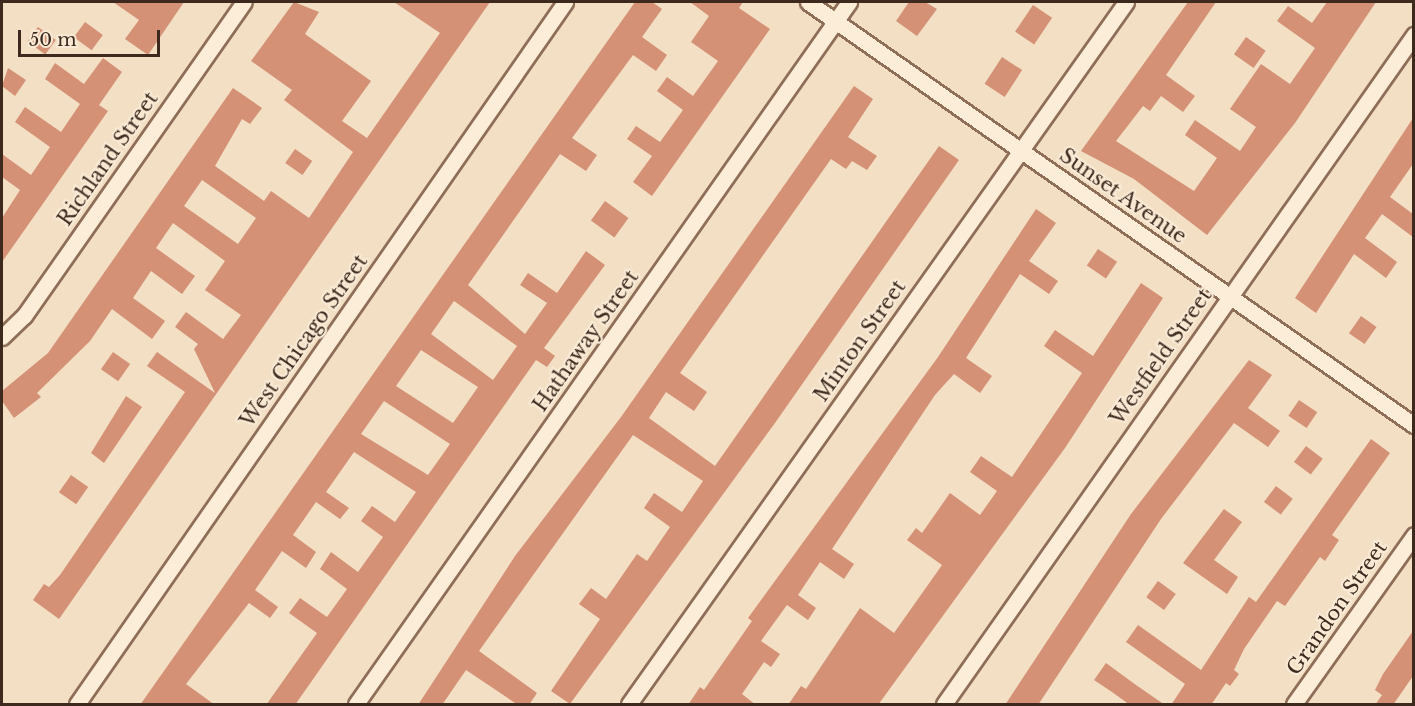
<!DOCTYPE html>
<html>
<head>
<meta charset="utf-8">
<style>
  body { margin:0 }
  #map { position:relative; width:1415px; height:706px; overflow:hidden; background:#f2dfc4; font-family:"Libre Baskerville",serif }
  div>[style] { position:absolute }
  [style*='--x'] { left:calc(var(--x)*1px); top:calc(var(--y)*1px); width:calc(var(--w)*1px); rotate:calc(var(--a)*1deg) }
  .building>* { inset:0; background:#d49176; transform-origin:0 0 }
  .roads { filter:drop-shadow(2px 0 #8f6e58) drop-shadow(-2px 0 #8f6e58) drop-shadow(0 2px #8f6e58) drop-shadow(0 -2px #8f6e58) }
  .minor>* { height:15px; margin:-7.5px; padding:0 7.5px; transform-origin:7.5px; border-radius:7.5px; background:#fcedd9 }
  span { translate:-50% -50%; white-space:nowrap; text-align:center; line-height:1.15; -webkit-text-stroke:4.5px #f9ead5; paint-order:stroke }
  .street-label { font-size:20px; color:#3e291e }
  .frame { position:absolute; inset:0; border:3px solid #3e291e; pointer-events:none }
  .scale { position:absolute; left:18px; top:30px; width:142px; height:27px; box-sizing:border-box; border:3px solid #3e291e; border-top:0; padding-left:8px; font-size:18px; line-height:21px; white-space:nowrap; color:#3e291e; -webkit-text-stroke:4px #f9ead5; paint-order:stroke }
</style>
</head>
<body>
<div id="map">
  <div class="building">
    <i style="clip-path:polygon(113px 2px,184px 2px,148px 55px,125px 39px,139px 20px)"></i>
    <i style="clip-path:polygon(evenodd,294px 2px,319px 12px,305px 34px,371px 81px,342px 121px,367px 138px,440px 33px,394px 2px,490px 2px,59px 619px,33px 600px,44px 584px,49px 587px,60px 575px,185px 392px,147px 366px,157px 352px,215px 393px,194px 349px,198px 344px,175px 327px,186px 312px,223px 339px,241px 315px,205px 290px,225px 261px,173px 223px,156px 248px,195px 276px,182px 294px,151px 271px,133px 298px,165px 321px,152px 339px,112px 309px,90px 341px,37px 393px,41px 397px,14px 418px,2px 401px,2px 391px,48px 353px,233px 88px,262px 108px,250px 124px,242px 119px,215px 166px,264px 201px,271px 191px,309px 218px,353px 152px,284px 100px,292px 90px,251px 61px,294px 2px,202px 180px,256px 218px,238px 244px,184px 206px,202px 180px)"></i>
    <i style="clip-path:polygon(evenodd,635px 2px,652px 2px,662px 9px,642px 37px,667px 55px,656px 71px,633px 55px,572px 138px,597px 155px,586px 171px,560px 154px,468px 285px,525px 334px,547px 303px,520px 285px,528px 273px,557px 293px,586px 251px,605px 265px,544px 348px,555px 356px,547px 367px,536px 360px,295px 705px,266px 705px,317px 633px,289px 613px,300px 598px,327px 617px,347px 589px,320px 569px,331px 552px,358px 572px,383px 537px,361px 521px,372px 506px,395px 522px,416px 492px,354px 452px,326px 492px,349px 508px,340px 519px,316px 502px,293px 535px,316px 552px,306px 568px,282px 551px,255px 590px,278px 607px,270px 618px,249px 603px,186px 684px,215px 705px,140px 705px,635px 2px,454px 301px,517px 346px,493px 380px,431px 334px,454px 301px,635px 2px,421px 350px,478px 387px,453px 423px,396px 386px,421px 350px,635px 2px,384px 401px,450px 444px,428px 475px,361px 434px,384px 401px)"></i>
    <i style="clip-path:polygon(690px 2px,743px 2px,739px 8px,770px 29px,652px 196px,633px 182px,652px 156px,627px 139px,636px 126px,660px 142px,683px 110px,657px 91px,667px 77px,693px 96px,718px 61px,691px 42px,709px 16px)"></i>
    <i style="clip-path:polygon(909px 2px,925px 2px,937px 9px,917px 36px,896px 21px)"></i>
    <i style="clip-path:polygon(1188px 2px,1216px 2px,1166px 75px,1195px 96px,1183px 112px,1161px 96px,1150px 111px,1143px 106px,1116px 141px,1194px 191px,1217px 158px,1185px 135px,1195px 120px,1240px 151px,1256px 127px,1230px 109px,1261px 64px,1290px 84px,1315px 48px,1277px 21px,1288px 6px,1312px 23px,1327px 2px,1376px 2px,1295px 123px,1207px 235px,1134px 179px,1081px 151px)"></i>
    <i style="left:1033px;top:5px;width:23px;height:32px;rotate:34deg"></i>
    <i style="left:85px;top:22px;width:22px;height:19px;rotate:36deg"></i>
    <i style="left:38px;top:27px;width:22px;height:18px;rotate:36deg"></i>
    <i style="left:1246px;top:37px;width:24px;height:21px;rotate:35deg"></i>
    <i style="left:1002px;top:57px;width:24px;height:32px;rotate:33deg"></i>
    <i style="clip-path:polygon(103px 58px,122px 72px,99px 105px,108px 111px,2px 262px,2px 218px,20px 190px,2px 177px,2px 154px,31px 175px,50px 147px,15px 122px,25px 107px,61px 132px,80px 104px,45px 79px,55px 63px,84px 84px)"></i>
    <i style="clip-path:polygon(8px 68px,26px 80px,15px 96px,2px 86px)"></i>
    <i style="clip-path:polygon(854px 86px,873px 99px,848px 137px,877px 156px,867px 170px,852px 161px,846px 169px,831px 159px,680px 373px,707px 392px,694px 411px,666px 392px,649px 418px,715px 466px,939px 146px,959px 160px,775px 423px,570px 704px,551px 691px,600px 619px,579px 604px,591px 588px,606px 599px,637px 554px,647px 561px,670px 527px,644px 508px,654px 493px,682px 512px,703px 481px,633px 435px,479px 651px,537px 693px,529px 705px,518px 705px,466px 670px,442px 705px,418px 705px,515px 556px,621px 417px)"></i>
    <i style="clip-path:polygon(1413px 118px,1413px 164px,1390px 197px,1413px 214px,1413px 237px,1382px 214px,1365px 238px,1397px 262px,1386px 278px,1354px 254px,1316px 313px,1295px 298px)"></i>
    <i style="left:295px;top:149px;width:21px;height:17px;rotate:35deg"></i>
    <i style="left:605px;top:201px;width:29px;height:24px;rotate:36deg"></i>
    <i style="clip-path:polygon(1036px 209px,1056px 223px,1029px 261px,1058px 281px,1049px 294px,1020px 274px,966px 358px,992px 376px,980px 393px,954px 374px,935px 395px,832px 549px,854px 564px,844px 579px,820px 562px,798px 595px,816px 608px,808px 620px,787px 605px,761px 641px,780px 654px,771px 667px,764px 662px,742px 694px,756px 705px,688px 705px,700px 687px,704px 690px,752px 621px,748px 618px,938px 357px)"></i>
    <i style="left:1098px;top:249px;width:23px;height:20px;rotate:34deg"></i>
    <i style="clip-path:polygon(1141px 283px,1163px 298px,1065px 448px,878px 705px,788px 705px,801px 686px,806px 689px,860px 608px,894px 633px,942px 565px,907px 540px,916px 528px,922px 533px,950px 493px,980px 515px,997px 491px,970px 472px,981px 456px,1012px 477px,1082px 373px,1044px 346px,1055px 330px,1093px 356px)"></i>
    <i style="left:1361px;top:316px;width:19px;height:21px;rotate:35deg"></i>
    <i style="left:113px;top:352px;width:21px;height:21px;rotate:35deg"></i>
    <i style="clip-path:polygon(1249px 360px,1272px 375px,1248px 408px,1280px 431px,1268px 447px,1234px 423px,1161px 519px,1038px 705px,1005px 705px,1131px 514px)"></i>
    <i style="clip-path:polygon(126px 396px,142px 407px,104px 463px,91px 453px)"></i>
    <i style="left:1299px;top:400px;width:22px;height:19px;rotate:34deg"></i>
    <i style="clip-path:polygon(1371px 439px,1390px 453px,1332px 535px,1339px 540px,1325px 561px,1320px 557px,1285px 606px,1277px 601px,1244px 649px,1234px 670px,1239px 674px,1230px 686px,1226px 683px,1211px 705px,1171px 705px,1185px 684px,1126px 642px,1138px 625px,1201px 670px,1249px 597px,1256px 602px)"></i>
    <i style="left:1306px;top:446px;width:21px;height:20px;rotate:37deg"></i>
    <i style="left:71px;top:475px;width:21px;height:21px;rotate:35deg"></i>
    <i style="left:1276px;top:486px;width:21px;height:20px;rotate:37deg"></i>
    <i style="clip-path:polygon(1224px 509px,1242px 522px,1214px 560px,1238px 577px,1227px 594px,1183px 563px)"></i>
    <i style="left:1158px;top:581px;width:22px;height:20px;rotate:36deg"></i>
    <i style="clip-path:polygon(1413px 631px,1413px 676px,1393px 705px,1375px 705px,1382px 695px,1375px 690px,1383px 674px)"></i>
    <i style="clip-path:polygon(1106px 663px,1136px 685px,1165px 705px,1130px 705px,1112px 692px,1094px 680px)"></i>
  </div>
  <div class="roads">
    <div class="minor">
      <i style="--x:808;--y:2;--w:739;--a:34.92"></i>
      <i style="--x:2;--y:337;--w:30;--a:-44"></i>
      <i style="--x:24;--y:316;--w:383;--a:-55"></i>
      <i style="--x:77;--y:704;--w:855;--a:-55.19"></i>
      <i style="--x:356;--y:704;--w:858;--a:-54.92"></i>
      <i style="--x:629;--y:704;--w:860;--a:-54.7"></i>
      <i style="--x:944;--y:704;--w:818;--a:-54.91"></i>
      <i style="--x:1294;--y:704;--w:207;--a:-54.6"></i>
    </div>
  </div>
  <div class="street-label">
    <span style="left:108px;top:159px;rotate:-55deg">Richland Street</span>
    <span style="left:1123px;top:196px;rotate:35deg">Sunset Avenue</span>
    <span style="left:304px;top:341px;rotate:-55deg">West Chicago Street</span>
    <span style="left:586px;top:341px;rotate:-55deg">Hathaway Street</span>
    <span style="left:860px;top:341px;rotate:-55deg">Minton Street</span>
    <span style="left:1161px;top:357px;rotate:-55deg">Westfield Street</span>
    <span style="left:1337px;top:608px;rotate:-55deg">Grandon Street</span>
  </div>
  <div class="frame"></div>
  <div class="scale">50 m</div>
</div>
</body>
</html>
